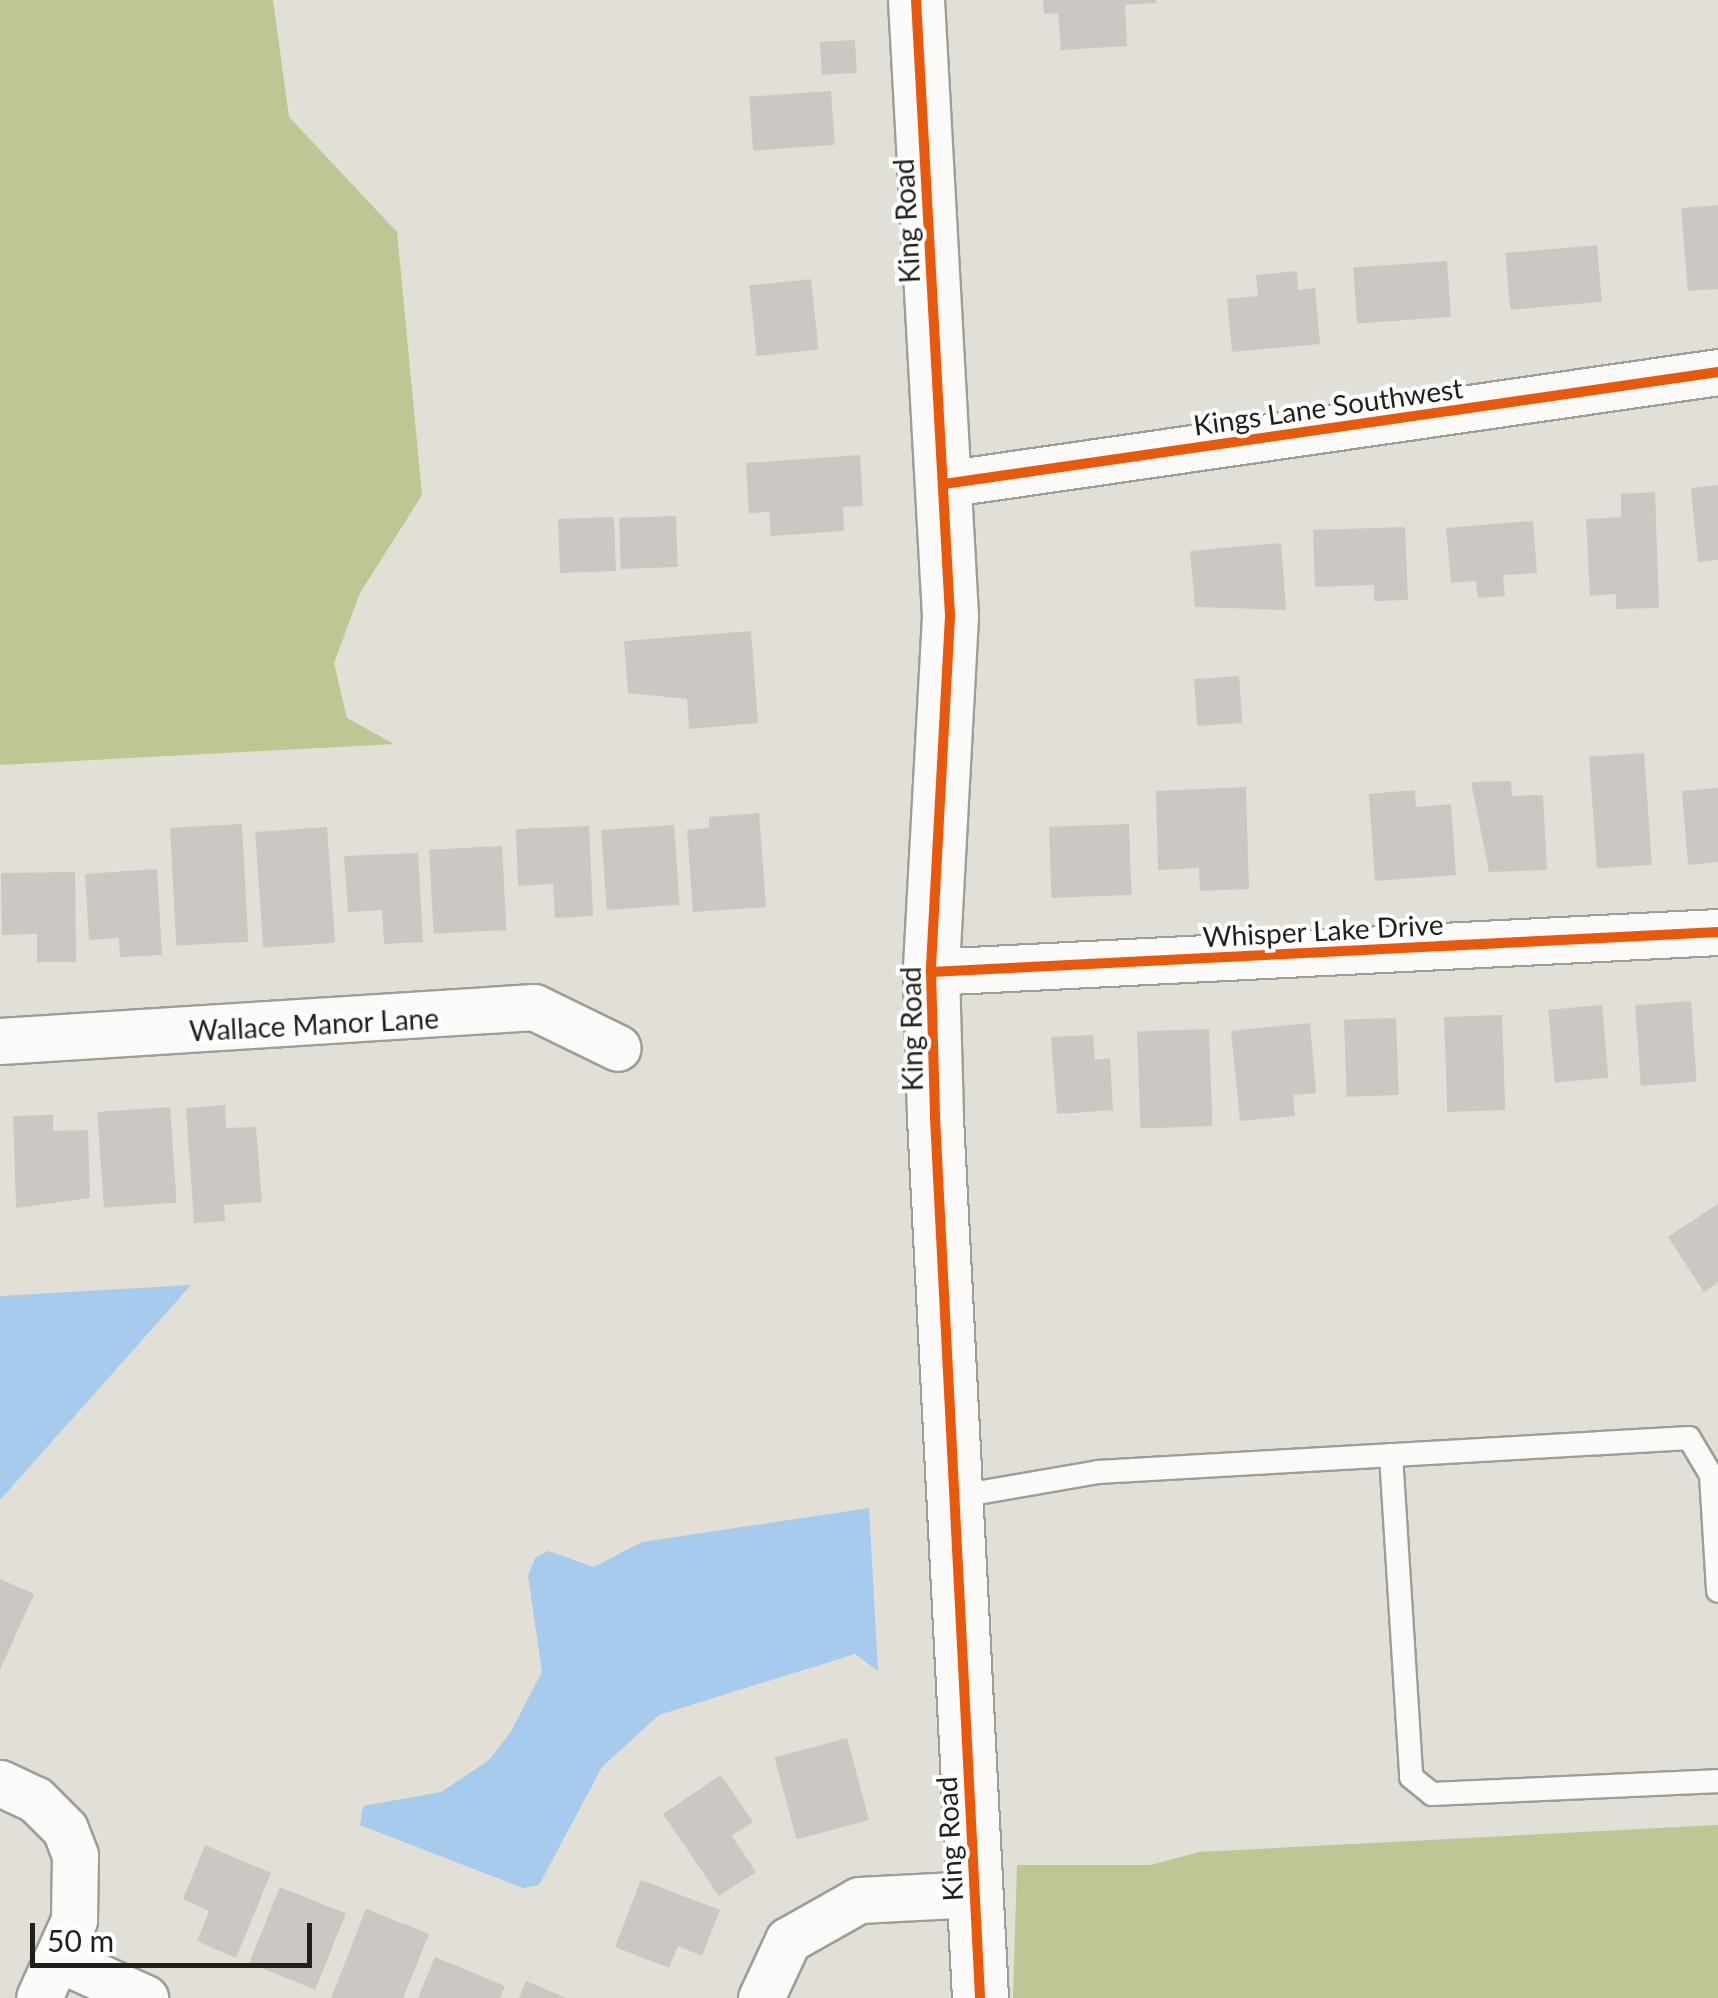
<!DOCTYPE html>
<html>
<head>
<meta charset="utf-8">
<style>
  body { margin:0 }
  #map { position:relative; width:1718px; height:1998px; overflow:hidden; background:#e2dfd7; font-family:Lato,sans-serif }
  div>[style] { position:absolute }
  [style*='--x'] { left:calc(var(--x)*1px); top:calc(var(--y)*1px); width:calc(var(--w)*1px); rotate:calc(var(--a)*1deg) }
  .forest>* { inset:0; background:#bec693 }
  .water>* { inset:0; background:#a6cbec }
  .building>* { inset:0; background:#cbc7c2; transform-origin:0 0 }
  .roads { filter:drop-shadow(2px 0 #9f9d97) drop-shadow(-2px 0 #9f9d97) drop-shadow(0 2px #9f9d97) drop-shadow(0 -2px #9f9d97) }
  .service>* { height:22px; margin:-11px; padding:0 11px; transform-origin:11px; border-radius:11px; background:#fbfaf9 }
  .minor>* { height:45px; margin:-22.5px; padding:0 22.5px; transform-origin:22.5px; border-radius:22.5px; background:#fbfaf9 }
  .tertiary>* { height:55px; margin:-27.5px; padding:0 27.5px; transform-origin:27.5px; border-radius:27.5px; background:#fbfaf9 }
  .cycleway>* { height:10px; margin:-5px; padding:0 5px; transform-origin:5px; border-radius:5px; background:#e8590c }
  span { translate:-50% -50%; white-space:nowrap; text-align:center; line-height:1.15; -webkit-text-stroke:8px #fff; paint-order:stroke }
  .street-label { font-size:28px; color:#221f1b }
  .scale { position:absolute; left:30px; top:1923px; width:282px; height:45px; box-sizing:border-box; border:5px solid #221f1b; border-top:0; padding-left:12px; font-size:30px; line-height:35px; white-space:nowrap; color:#221f1b; -webkit-text-stroke:8px #fff; paint-order:stroke }
</style>
</head>
<body>
<div id="map">
  <div class="forest">
    <i style="clip-path:polygon(0 0,273px 0,289px 117px,397px 232px,422px 495px,360px 593px,334px 663px,347px 718px,394px 744px,0 765px)"></i>
    <i style="clip-path:polygon(1718px 1825px,1718px 1998px,1013px 1998px,1017px 1865px,1151px 1865px,1199px 1852px)"></i>
  </div>
  <div class="water">
    <i style="clip-path:polygon(191px 1285px,0 1500px,0 1296px)"></i>
    <i style="clip-path:polygon(869px 1508px,878px 1671px,855px 1654px,659px 1715px,602px 1767px,539px 1885px,523px 1888px,360px 1825px,363px 1806px,441px 1792px,489px 1760px,510px 1733px,542px 1672px,528px 1576px,535px 1558px,548px 1551px,594px 1567px,642px 1542px)"></i>
  </div>
  <div class="building">
    <i style="clip-path:polygon(1043px 0,1156px 0,1157px 3px,1125px 5px,1127px 46px,1061px 50px,1058px 13px,1044px 14px)"></i>
    <i style="left:855px;top:40px;width:33px;height:35px;rotate:87deg"></i>
    <i style="left:831px;top:91px;width:54px;height:82px;rotate:86deg"></i>
    <i style="clip-path:polygon(1718px 205px,1718px 289px,1688px 291px,1681px 208px)"></i>
    <i style="left:1597px;top:245px;width:57px;height:92px;rotate:85deg"></i>
    <i style="left:1447px;top:261px;width:56px;height:94px;rotate:86deg"></i>
    <i style="clip-path:polygon(1297px 271px,1298px 290px,1315px 288px,1320px 344px,1232px 352px,1227px 299px,1258px 296px,1256px 275px)"></i>
    <i style="left:811px;top:279px;width:71px;height:62px;rotate:84deg"></i>
    <i style="clip-path:polygon(860px 455px,863px 506px,843px 507px,844px 531px,771px 536px,769px 512px,749px 513px,746px 463px)"></i>
    <i style="clip-path:polygon(1718px 485px,1718px 560px,1698px 562px,1691px 488px)"></i>
    <i style="clip-path:polygon(1655px 492px,1659px 608px,1616px 609px,1616px 594px,1590px 596px,1586px 519px,1621px 517px,1621px 494px)"></i>
    <i style="left:676px;top:516px;width:51px;height:57px;rotate:88deg"></i>
    <i style="left:614px;top:517px;width:54px;height:56px;rotate:88deg"></i>
    <i style="clip-path:polygon(1533px 521px,1537px 573px,1503px 575px,1505px 596px,1478px 598px,1476px 581px,1451px 583px,1446px 528px)"></i>
    <i style="clip-path:polygon(1405px 527px,1408px 600px,1374px 601px,1374px 585px,1315px 587px,1313px 530px)"></i>
    <i style="clip-path:polygon(1281px 543px,1286px 610px,1195px 607px,1190px 551px)"></i>
    <i style="clip-path:polygon(751px 631px,758px 723px,689px 729px,687px 699px,628px 693px,624px 641px)"></i>
    <i style="left:1239px;top:676px;width:47px;height:45px;rotate:86deg"></i>
    <i style="left:1644px;top:753px;width:112px;height:55px;rotate:86deg"></i>
    <i style="clip-path:polygon(1511px 781px,1512px 796px,1543px 795px,1547px 870px,1489px 872px,1471px 782px)"></i>
    <i style="clip-path:polygon(1246px 787px,1249px 889px,1200px 891px,1199px 868px,1158px 870px,1156px 791px)"></i>
    <i style="clip-path:polygon(1718px 788px,1718px 862px,1688px 865px,1682px 791px)"></i>
    <i style="clip-path:polygon(1415px 790px,1416px 807px,1451px 804px,1456px 875px,1375px 881px,1369px 794px)"></i>
    <i style="clip-path:polygon(759px 813px,766px 907px,693px 912px,687px 830px,709px 828px,709px 817px)"></i>
    <i style="left:242px;top:824px;width:118px;height:72px;rotate:87deg"></i>
    <i style="left:1129px;top:824px;width:71px;height:80px;rotate:88deg"></i>
    <i style="left:674px;top:825px;width:80px;height:73px;rotate:86deg"></i>
    <i style="clip-path:polygon(589px 826px,593px 916px,555px 918px,553px 884px,518px 886px,516px 829px)"></i>
    <i style="left:327px;top:827px;width:116px;height:72px;rotate:86deg"></i>
    <i style="left:502px;top:846px;width:84px;height:73px;rotate:87deg"></i>
    <i style="clip-path:polygon(418px 853px,423px 942px,384px 944px,382px 910px,348px 912px,344px 856px)"></i>
    <i style="clip-path:polygon(157px 869px,162px 955px,120px 957px,119px 938px,89px 940px,85px 874px)"></i>
    <i style="clip-path:polygon(75px 872px,76px 962px,37px 962px,37px 934px,2px 935px,1px 873px)"></i>
    <i style="left:1691px;top:1001px;width:81px;height:56px;rotate:86deg"></i>
    <i style="left:1602px;top:1005px;width:73px;height:54px;rotate:85deg"></i>
    <i style="left:1502px;top:1015px;width:95px;height:58px;rotate:88deg"></i>
    <i style="left:1396px;top:1018px;width:77px;height:52px;rotate:88deg"></i>
    <i style="clip-path:polygon(1310px 1023px,1316px 1093px,1293px 1095px,1295px 1116px,1240px 1121px,1231px 1031px)"></i>
    <i style="left:1209px;top:1029px;width:97px;height:72px;rotate:88deg"></i>
    <i style="clip-path:polygon(1093px 1035px,1095px 1060px,1110px 1058px,1113px 1110px,1057px 1114px,1051px 1037px)"></i>
    <i style="clip-path:polygon(225px 1105px,226px 1128px,256px 1127px,262px 1202px,224px 1205px,225px 1221px,194px 1223px,186px 1108px)"></i>
    <i style="left:170px;top:1107px;width:96px;height:73px;rotate:86deg"></i>
    <i style="clip-path:polygon(53px 1115px,53px 1131px,88px 1130px,90px 1198px,16px 1208px,13px 1116px)"></i>
    <i style="clip-path:polygon(1718px 1204px,1718px 1282px,1704px 1292px,1668px 1237px)"></i>
    <i style="clip-path:polygon(0 1579px,34px 1594px,0 1670px)"></i>
    <i style="left:847px;top:1738px;width:85px;height:75px;rotate:75deg"></i>
    <i style="clip-path:polygon(721px 1775px,753px 1822px,732px 1836px,756px 1872px,719px 1896px,663px 1814px)"></i>
    <i style="clip-path:polygon(205px 1845px,271px 1873px,236px 1958px,197px 1941px,209px 1911px,183px 1899px)"></i>
    <i style="clip-path:polygon(641px 1880px,720px 1910px,702px 1956px,678px 1946px,669px 1968px,615px 1947px)"></i>
    <i style="left:280px;top:1887px;width:71px;height:82px;rotate:22deg"></i>
    <i style="clip-path:polygon(366px 1909px,429px 1934px,403px 1998px,331px 1998px)"></i>
    <i style="clip-path:polygon(435px 1957px,505px 1986px,500px 1998px,418px 1998px)"></i>
    <i style="clip-path:polygon(526px 1981px,566px 1998px,519px 1998px)"></i>
  </div>
  <div class="roads">
    <div class="service">
      <i style="--x:1391;--y:1455;--w:323;--a:86.4"></i>
      <i style="--x:1411;--y:1777;--w:27;--a:39"></i>
      <i style="--x:1432;--y:1794;--w:286;--a:-2.6"></i>
      <i style="--x:954;--y:1497;--w:146;--a:-9.8"></i>
      <i style="--x:1098;--y:1472;--w:592;--a:-3.29"></i>
      <i style="--x:1689;--y:1438;--w:43;--a:59.3"></i>
      <i style="--x:1711;--y:1475;--w:116;--a:86.5"></i>
    </div>
    <div class="minor">
      <i style="--x:944;--y:484;--w:782;--a:-8.23"></i>
      <i style="--x:931;--y:972;--w:788;--a:-2.91"></i>
      <i style="--x:0;--y:1041;--w:535;--a:-3.64"></i>
      <i style="--x:534;--y:1007;--w:93;--a:26"></i>
      <i style="--x:0;--y:1783;--w:38;--a:25"></i>
      <i style="--x:35;--y:1799;--w:42;--a:45"></i>
      <i style="--x:65;--y:1829;--w:28;--a:69"></i>
      <i style="--x:75;--y:1855;--w:65;--a:90.9"></i>
      <i style="--x:74;--y:1920;--w:85;--a:114.2"></i>
      <i style="--x:57;--y:1958;--w:97;--a:24.4"></i>
      <i style="--x:761;--y:1998;--w:64;--a:-65"></i>
      <i style="--x:788;--y:1940;--w:81;--a:-29.4"></i>
      <i style="--x:859;--y:1900;--w:116;--a:-3"></i>
    </div>
    <div class="tertiary">
      <i style="--x:916;--y:0;--w:617;--a:86.84"></i>
      <i style="--x:950;--y:616;--w:357;--a:93.1"></i>
      <i style="--x:931;--y:972;--w:146;--a:88.4"></i>
      <i style="--x:935;--y:1118;--w:881;--a:87.07"></i>
    </div>
  </div>
  <div class="cycleway">
    <i style="--x:916;--y:0;--w:617;--a:86.84"></i>
    <i style="--x:950;--y:616;--w:357;--a:93.1"></i>
    <i style="--x:931;--y:972;--w:146;--a:88.4"></i>
    <i style="--x:935;--y:1118;--w:881;--a:87.07"></i>
    <i style="--x:944;--y:484;--w:782;--a:-8.23"></i>
    <i style="--x:931;--y:972;--w:788;--a:-2.91"></i>
  </div>
  <div class="street-label">
    <span style="left:906px;top:221px;rotate:-93deg">King Road</span>
    <span style="left:1328px;top:406px;rotate:-8deg">Kings Lane Southwest</span>
    <span style="left:1323px;top:930px;rotate:-3deg">Whisper Lake Drive</span>
    <span style="left:314px;top:1024px;rotate:-3deg">Wallace Manor Lane</span>
    <span style="left:911px;top:1029px;rotate:-91deg">King Road</span>
    <span style="left:949px;top:1839px;rotate:-93deg">King Road</span>
  </div>
  <div class="scale">50 m</div>
</div>
</body>
</html>
